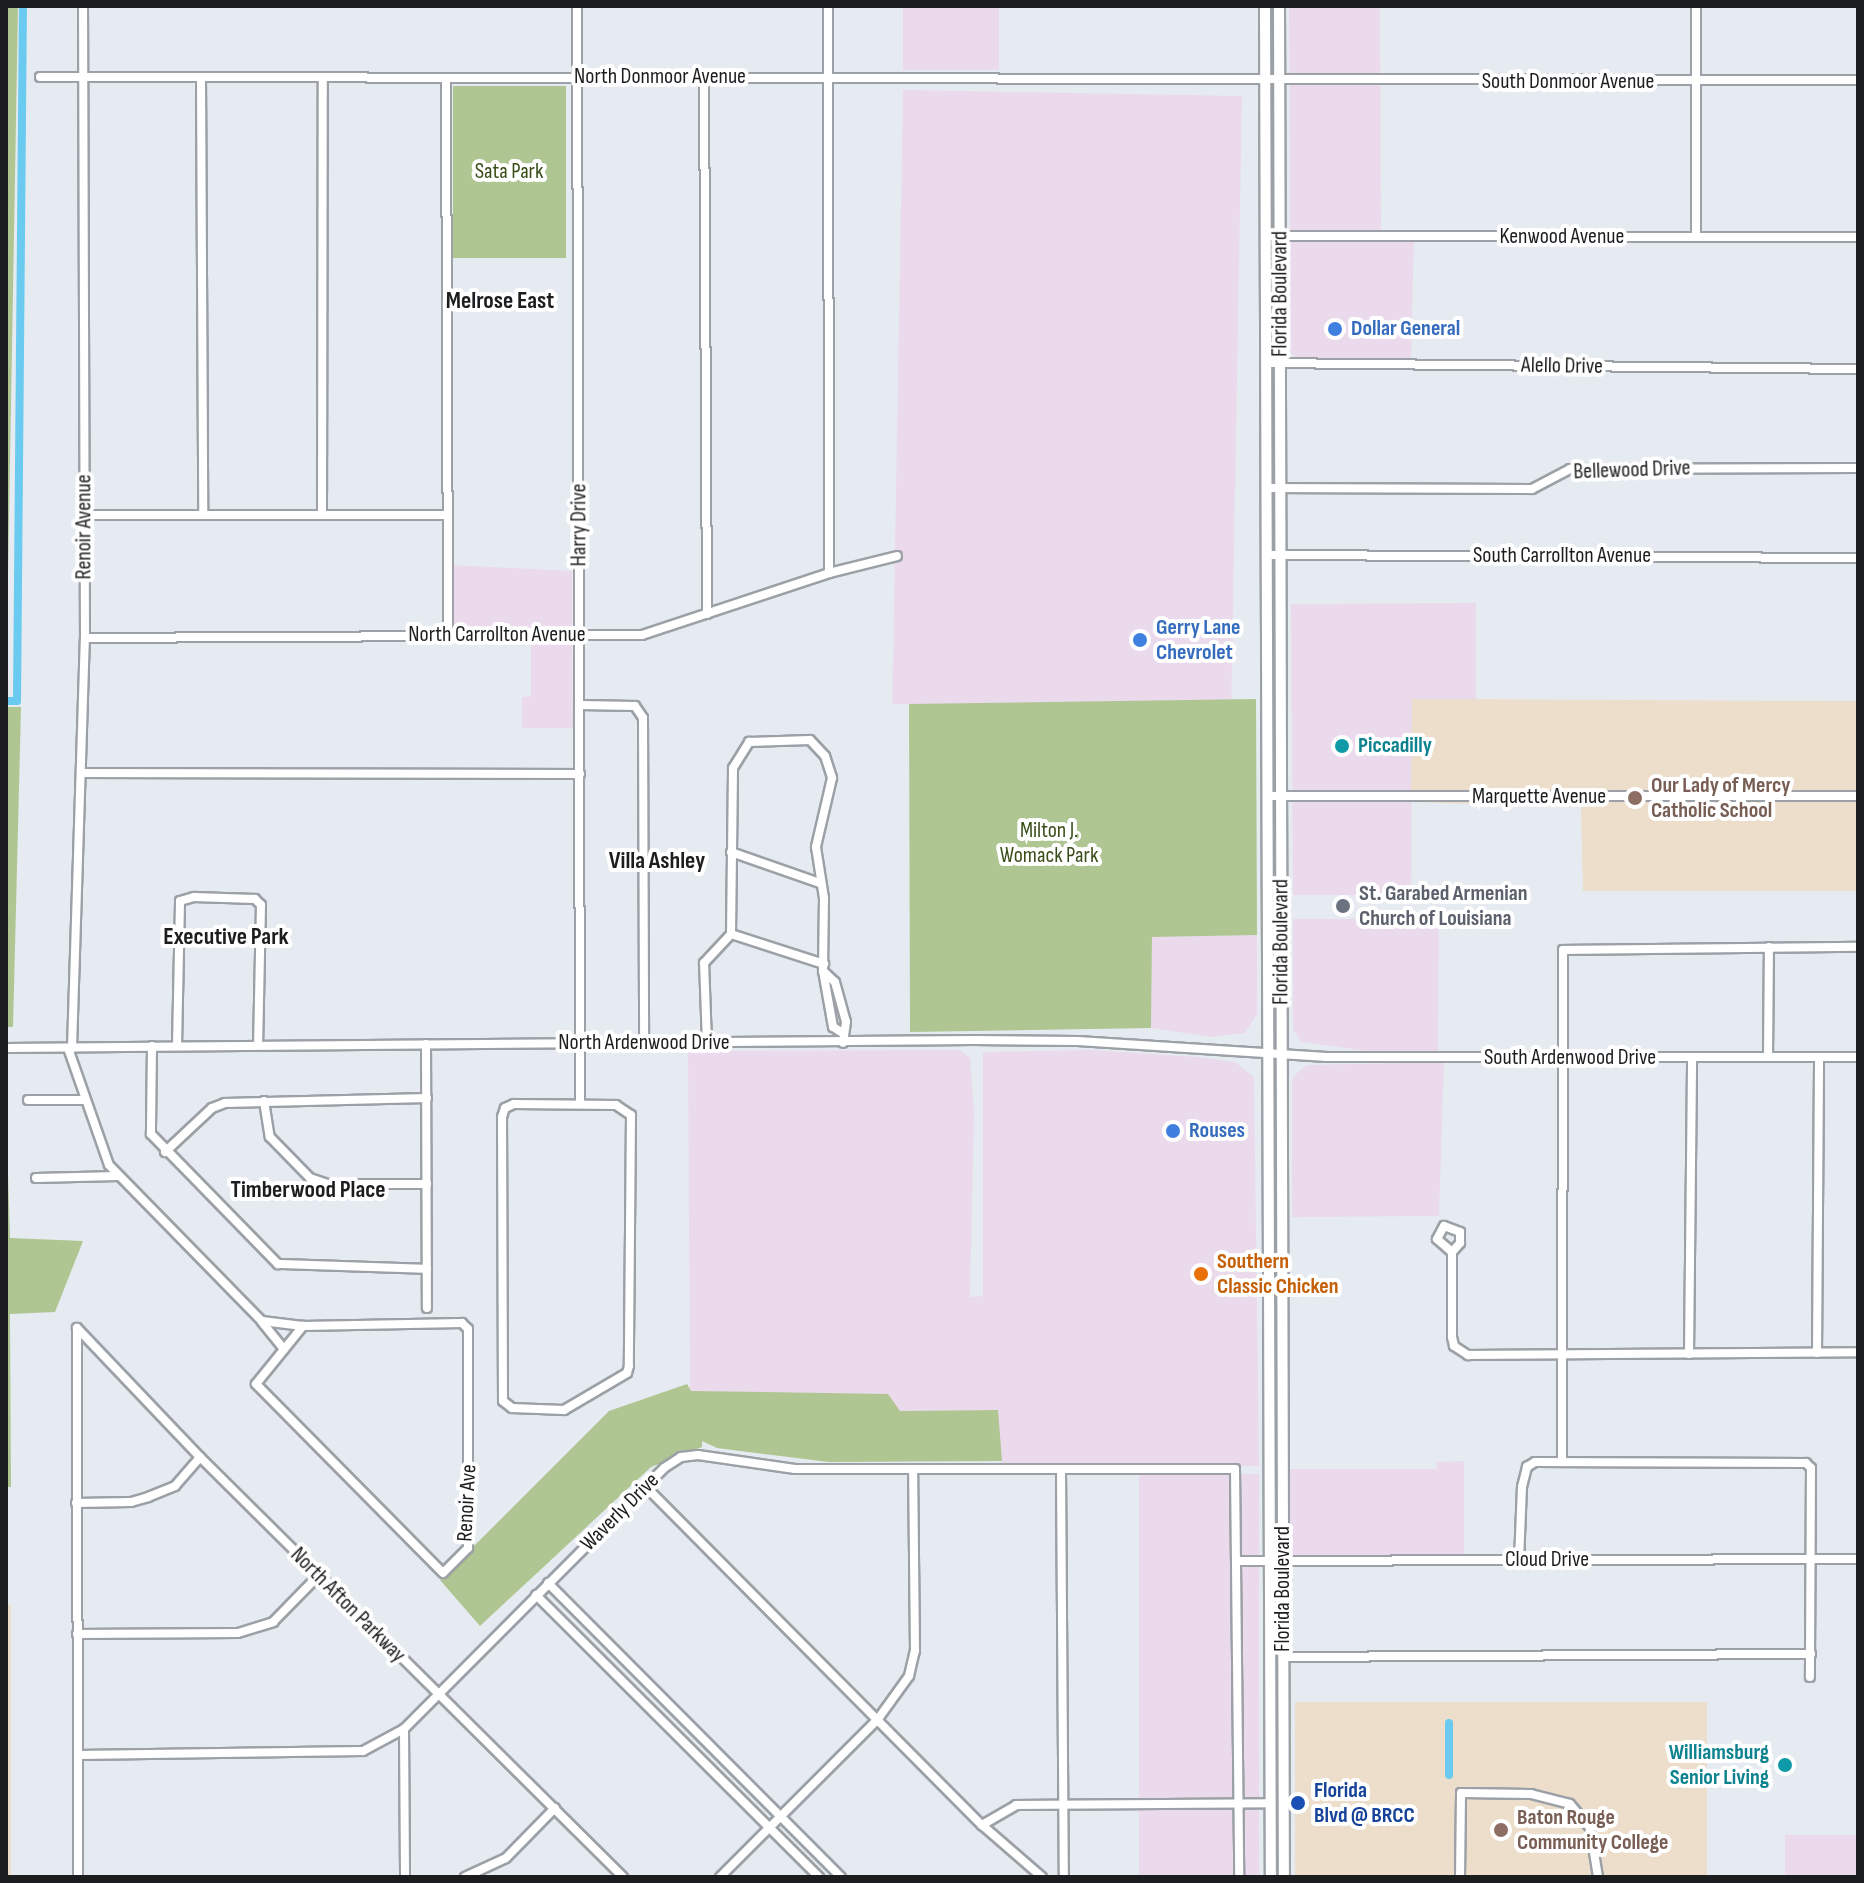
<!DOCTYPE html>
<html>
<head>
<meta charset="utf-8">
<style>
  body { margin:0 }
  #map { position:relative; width:1864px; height:1883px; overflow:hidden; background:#e5ebf0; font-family:"Sofia Sans Condensed",sans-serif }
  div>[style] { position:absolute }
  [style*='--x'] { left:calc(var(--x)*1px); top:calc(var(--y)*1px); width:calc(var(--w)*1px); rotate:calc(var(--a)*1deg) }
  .commercial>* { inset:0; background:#eadaec; transform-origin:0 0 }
  .education>* { inset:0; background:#ecdecb; transform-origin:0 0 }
  .green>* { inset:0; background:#afc592; transform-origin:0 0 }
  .canal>* { height:8px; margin:-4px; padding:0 4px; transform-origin:4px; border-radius:4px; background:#6acaf0 }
  .roads { filter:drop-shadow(2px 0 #9ba1a6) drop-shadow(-2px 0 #9ba1a6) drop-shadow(0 2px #9ba1a6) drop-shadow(0 -2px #9ba1a6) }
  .minor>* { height:8px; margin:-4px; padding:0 4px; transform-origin:4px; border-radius:4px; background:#fff }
  .major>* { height:10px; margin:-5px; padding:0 5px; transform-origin:5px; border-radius:5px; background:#fff }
  .dots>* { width:22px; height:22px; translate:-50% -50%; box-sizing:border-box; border:4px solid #fff; border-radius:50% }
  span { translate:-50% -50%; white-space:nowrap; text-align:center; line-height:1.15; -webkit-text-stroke:8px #fff; paint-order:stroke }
  .street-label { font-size:22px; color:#1b1d1f }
  .park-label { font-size:22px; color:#394d18 }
  .shop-label { font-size:22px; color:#366cbe; font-weight:700 }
  .left { translate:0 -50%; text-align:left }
  .culture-label { font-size:22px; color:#0d838f; font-weight:700 }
  .right { translate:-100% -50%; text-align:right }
  .education-label { font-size:22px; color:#785e54; font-weight:700 }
  .worship-label { font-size:22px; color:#5b616d; font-weight:700 }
  .food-label { font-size:22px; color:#c56008; font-weight:700 }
  .transit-label { font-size:22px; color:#164399; font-weight:700 }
  .neighbourhood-label { font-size:24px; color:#1b1d1f; font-weight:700 }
  .frame { position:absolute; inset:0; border:8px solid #1b1d1f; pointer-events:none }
</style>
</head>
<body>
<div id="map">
  <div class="commercial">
    <i style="left:903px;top:6px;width:96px;height:64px"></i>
    <i style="clip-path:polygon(1289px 6px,1380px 6px,1381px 232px,1414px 233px,1411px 361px,1297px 359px,1291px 353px)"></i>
    <i style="left:903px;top:90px;width:339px;height:614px;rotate:1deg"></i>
    <i style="clip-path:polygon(451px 565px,572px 571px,572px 626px,456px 631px,451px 623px)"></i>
    <i style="clip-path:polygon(1476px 603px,1476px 700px,1412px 700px,1411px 895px,1293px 895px,1291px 604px)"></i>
    <i style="clip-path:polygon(531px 639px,572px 644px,573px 728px,522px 728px,522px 697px,531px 696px)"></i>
    <i style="clip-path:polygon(1293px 919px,1439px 919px,1438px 1051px,1367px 1051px,1301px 1042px,1293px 1029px)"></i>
    <i style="clip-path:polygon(1257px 935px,1257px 1014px,1245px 1033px,1211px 1037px,1151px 1028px,1152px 937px)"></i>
    <i style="clip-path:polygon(960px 1050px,970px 1058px,974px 1113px,970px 1297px,983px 1296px,983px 1052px,1092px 1050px,1197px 1057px,1235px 1062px,1254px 1077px,1259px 1466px,1002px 1465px,997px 1410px,899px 1411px,690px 1391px,688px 1051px)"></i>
    <i style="clip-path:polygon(1444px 1062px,1439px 1216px,1292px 1217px,1292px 1080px,1298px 1072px,1307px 1065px)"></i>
    <i style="clip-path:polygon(1464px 1461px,1464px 1561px,1283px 1561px,1283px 1469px,1437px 1469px,1437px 1462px)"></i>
    <i style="left:1259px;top:1474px;width:403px;height:120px;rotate:90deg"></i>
    <i style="left:1785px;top:1835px;width:73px;height:42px"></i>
  </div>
  <div class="education">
    <i style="clip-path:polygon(1412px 699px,1858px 701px,1858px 891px,1583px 891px,1581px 807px,1411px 802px)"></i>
    <i style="left:6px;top:1605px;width:5px;height:272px"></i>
    <i style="left:1707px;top:1702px;width:175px;height:412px;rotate:90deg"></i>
  </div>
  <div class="green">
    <i style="clip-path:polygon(6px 6px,18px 6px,6px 689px)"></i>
    <i style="left:453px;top:86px;width:113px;height:172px"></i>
    <i style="clip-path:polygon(1256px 699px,1257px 935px,1152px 937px,1151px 1028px,910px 1032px,909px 704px)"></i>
    <i style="clip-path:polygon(6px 707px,21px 707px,13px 1027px,6px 1027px)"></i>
    <i style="clip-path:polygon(6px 1110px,10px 1238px,83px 1241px,55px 1312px,10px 1314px,11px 1487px,6px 1487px)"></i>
    <i style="clip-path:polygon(687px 1384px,691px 1391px,888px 1394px,900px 1411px,998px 1410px,1002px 1461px,829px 1462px,717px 1448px,702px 1441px,702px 1447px,651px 1467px,480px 1626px,440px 1580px,609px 1411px)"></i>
  </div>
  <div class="canal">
    <i style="--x:6;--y:701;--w:11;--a:0"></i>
    <i style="--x:17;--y:701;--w:695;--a:-89.51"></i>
    <i style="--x:1449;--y:1723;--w:52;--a:90"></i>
  </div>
  <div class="roads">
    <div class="minor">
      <i style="--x:577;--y:6;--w:1098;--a:89.84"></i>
      <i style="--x:828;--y:6;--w:567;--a:89.9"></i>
      <i style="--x:40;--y:77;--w:1818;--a:0.09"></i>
      <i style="--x:704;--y:77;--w:537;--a:89.68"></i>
      <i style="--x:446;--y:78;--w:558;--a:89.79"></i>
      <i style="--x:201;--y:79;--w:435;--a:89.7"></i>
      <i style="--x:1266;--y:236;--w:592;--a:0.1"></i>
      <i style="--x:1696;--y:237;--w:231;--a:-90"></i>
      <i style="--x:1266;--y:363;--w:592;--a:0.58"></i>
      <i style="--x:1267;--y:488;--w:265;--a:0.2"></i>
      <i style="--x:1532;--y:489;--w:43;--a:-27.8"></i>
      <i style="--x:1570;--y:469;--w:288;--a:-0.2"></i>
      <i style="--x:322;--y:514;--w:436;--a:-89.9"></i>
      <i style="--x:84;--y:515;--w:363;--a:0"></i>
      <i style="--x:1266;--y:555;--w:592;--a:0.29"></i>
      <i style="--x:85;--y:638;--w:557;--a:-0.31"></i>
      <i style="--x:642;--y:635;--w:197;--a:-18.3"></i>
      <i style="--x:829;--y:573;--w:70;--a:-14"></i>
      <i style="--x:580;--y:705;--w:55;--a:1"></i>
      <i style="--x:635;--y:706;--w:14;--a:56"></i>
      <i style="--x:643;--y:718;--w:325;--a:89.8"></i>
      <i style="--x:82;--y:773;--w:498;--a:0.1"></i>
      <i style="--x:1268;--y:796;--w:590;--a:0"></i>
      <i style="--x:731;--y:852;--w:94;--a:19.2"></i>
      <i style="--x:731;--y:934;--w:98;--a:17.9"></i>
      <i style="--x:841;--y:1032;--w:9;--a:-148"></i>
      <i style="--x:833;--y:1027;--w:57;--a:-100.1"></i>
      <i style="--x:823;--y:971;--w:16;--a:43"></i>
      <i style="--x:835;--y:982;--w:41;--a:74.6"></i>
      <i style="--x:846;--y:1022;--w:21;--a:98"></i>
      <i style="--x:707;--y:1043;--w:80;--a:-92.1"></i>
      <i style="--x:704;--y:963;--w:40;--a:-47"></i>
      <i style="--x:731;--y:934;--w:166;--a:-89.3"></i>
      <i style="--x:733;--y:768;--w:31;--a:-58"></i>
      <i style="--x:749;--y:742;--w:61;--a:-1.9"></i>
      <i style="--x:810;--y:740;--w:22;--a:47"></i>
      <i style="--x:825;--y:756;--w:23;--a:72"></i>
      <i style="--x:832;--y:778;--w:71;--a:103.1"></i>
      <i style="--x:816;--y:847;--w:52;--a:81.1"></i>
      <i style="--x:824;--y:898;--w:73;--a:90.8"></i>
      <i style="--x:426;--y:1044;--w:264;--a:89.8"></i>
      <i style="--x:152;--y:1046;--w:88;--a:90.7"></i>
      <i style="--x:151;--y:1134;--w:182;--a:45.7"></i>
      <i style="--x:278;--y:1264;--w:149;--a:1.9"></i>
      <i style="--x:177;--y:1046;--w:145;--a:-88.8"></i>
      <i style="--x:180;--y:901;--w:15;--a:-16"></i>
      <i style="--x:194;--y:897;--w:61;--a:1.9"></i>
      <i style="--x:255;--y:899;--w:8;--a:45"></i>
      <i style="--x:261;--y:905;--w:140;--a:91.2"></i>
      <i style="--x:6;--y:1048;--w:968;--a:-0.47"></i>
      <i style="--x:974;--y:1040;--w:104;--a:0.6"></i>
      <i style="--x:1078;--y:1041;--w:249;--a:3.7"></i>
      <i style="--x:1326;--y:1057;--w:532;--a:0"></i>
      <i style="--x:68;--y:1048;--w:124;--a:70.7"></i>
      <i style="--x:109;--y:1165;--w:219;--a:45.6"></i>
      <i style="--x:262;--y:1321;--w:41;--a:7"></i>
      <i style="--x:303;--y:1326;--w:159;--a:-1.1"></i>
      <i style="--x:462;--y:1323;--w:8;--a:45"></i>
      <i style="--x:468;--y:1329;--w:219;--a:90"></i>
      <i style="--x:468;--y:1548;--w:35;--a:135"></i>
      <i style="--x:443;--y:1573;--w:266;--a:-134.7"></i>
      <i style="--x:256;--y:1384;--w:75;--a:-51"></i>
      <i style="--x:72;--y:1048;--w:410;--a:-88.2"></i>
      <i style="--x:85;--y:638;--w:632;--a:-90.18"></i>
      <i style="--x:1768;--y:1057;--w:110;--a:-89.5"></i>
      <i style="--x:28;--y:1100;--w:57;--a:0"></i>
      <i style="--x:264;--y:1101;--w:36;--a:81"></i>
      <i style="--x:270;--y:1137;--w:57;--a:45.7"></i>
      <i style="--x:310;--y:1178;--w:18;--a:19"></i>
      <i style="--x:327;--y:1184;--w:100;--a:0"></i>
      <i style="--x:514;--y:1104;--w:102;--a:0.6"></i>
      <i style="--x:616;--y:1105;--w:18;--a:34"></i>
      <i style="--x:631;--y:1115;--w:251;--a:90.5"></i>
      <i style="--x:629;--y:1366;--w:7;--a:106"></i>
      <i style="--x:627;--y:1373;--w:73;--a:149.6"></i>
      <i style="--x:564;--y:1410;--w:52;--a:-177.8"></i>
      <i style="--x:512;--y:1408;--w:11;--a:-142"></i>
      <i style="--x:503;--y:1401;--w:284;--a:-90.2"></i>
      <i style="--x:502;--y:1117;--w:9;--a:-72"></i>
      <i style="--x:505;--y:1108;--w:10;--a:-24"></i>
      <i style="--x:165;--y:1152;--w:64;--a:-43.1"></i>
      <i style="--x:212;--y:1108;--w:14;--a:-21"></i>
      <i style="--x:225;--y:1103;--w:202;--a:-1.4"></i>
      <i style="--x:36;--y:1178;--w:82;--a:-1.4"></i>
      <i style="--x:1452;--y:1252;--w:12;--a:-48"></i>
      <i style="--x:1460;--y:1243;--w:11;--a:-90"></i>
      <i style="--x:1460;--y:1232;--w:17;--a:-159"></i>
      <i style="--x:1444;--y:1226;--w:15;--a:118"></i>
      <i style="--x:1437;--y:1239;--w:20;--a:41"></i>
      <i style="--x:1452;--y:1252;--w:85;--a:90"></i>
      <i style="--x:1452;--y:1337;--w:9;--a:77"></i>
      <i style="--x:1454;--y:1346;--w:17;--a:33"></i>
      <i style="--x:1468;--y:1355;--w:390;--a:-0.4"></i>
      <i style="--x:262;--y:1322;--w:35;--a:51"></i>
      <i style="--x:77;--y:1328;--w:178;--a:46.4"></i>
      <i style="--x:200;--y:1457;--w:596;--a:44.8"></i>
      <i style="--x:77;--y:1328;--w:549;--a:89.9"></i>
      <i style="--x:1817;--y:1353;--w:296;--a:-89.6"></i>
      <i style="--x:1689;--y:1354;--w:296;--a:-89.4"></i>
      <i style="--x:1562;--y:1461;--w:511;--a:-89.89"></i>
      <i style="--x:1563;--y:950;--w:295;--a:-0.6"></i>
      <i style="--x:1061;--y:1472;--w:405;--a:89.6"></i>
      <i style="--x:646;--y:1487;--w:477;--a:45.2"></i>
      <i style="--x:982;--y:1825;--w:79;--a:40.9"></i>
      <i style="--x:76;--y:1503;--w:55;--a:-1"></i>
      <i style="--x:131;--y:1502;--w:18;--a:-16"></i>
      <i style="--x:148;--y:1497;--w:29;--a:-22"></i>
      <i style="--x:175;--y:1486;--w:38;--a:-49"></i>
      <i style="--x:1236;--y:1561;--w:622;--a:-0.18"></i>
      <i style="--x:1519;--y:1561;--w:74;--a:-87.7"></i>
      <i style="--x:1522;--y:1487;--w:21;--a:-76"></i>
      <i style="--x:1527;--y:1467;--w:9;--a:-32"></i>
      <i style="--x:1535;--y:1462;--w:271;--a:0.2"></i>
      <i style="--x:1806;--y:1463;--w:7;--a:45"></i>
      <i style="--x:1811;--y:1468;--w:209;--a:90.3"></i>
      <i style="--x:548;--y:1583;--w:415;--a:45.1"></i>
      <i style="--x:536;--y:1595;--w:400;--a:44.9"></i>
      <i style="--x:77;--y:1634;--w:161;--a:-0.4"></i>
      <i style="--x:238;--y:1633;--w:37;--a:-17"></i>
      <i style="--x:273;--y:1622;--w:66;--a:-45.6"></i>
      <i style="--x:1283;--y:1657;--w:528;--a:-0.33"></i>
      <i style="--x:404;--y:1729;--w:148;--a:89.6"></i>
      <i style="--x:78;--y:1755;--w:285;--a:-0.8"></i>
      <i style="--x:363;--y:1751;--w:47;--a:-28.2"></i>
      <i style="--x:404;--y:1729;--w:368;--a:-45.1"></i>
      <i style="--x:664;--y:1468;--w:20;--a:-33"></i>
      <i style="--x:681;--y:1457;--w:17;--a:-7"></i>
      <i style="--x:698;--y:1455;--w:98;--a:8.2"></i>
      <i style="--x:795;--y:1469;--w:440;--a:0"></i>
      <i style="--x:1235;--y:1469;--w:408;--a:89.4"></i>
      <i style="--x:982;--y:1825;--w:39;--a:-30"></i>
      <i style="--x:1016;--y:1805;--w:255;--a:-0.4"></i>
      <i style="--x:465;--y:1877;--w:45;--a:-24.9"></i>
      <i style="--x:506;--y:1858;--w:70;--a:-45.6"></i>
      <i style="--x:720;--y:1877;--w:223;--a:-45"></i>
      <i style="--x:878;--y:1719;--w:53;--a:-54.2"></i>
      <i style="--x:909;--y:1676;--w:26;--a:-77"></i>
      <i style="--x:915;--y:1651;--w:180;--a:-90.6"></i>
      <i style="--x:1460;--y:1877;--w:84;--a:-89.3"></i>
      <i style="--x:1461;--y:1793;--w:70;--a:0.8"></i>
      <i style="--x:1531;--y:1794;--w:40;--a:14.4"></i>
      <i style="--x:1570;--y:1804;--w:31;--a:50"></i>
      <i style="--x:1590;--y:1828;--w:50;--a:80.7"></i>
    </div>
    <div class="major">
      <i style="--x:1265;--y:6;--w:1871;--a:89.82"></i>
      <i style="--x:1279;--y:6;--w:1871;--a:89.85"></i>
    </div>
  </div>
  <div class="dots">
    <i style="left:1335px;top:329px;background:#3f7fe0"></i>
    <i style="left:1140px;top:640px;background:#3f7fe0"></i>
    <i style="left:1342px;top:746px;background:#0f9aa8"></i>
    <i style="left:1635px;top:798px;background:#8d6e63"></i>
    <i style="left:1343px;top:906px;background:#6b7280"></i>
    <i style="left:1173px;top:1131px;background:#3f7fe0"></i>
    <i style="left:1201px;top:1274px;background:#e8710a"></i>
    <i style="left:1785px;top:1765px;background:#0f9aa8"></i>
    <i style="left:1298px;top:1803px;background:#1a4fb4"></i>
    <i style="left:1501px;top:1830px;background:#8d6e63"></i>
  </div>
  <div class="street-label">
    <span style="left:660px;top:77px">North Donmoor Avenue</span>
    <span style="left:1568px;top:82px">South Donmoor Avenue</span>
    <span style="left:1562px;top:237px">Kenwood Avenue</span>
    <span style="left:1280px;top:294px;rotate:-90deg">Florida Boulevard</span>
    <span style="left:1562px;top:366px;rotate:1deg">Alello Drive</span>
    <span style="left:1632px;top:470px;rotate:-2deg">Bellewood Drive</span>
    <span style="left:579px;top:525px;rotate:-90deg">Harry Drive</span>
    <span style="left:84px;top:527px;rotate:-90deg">Renoir Avenue</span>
    <span style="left:1562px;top:556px">South Carrollton Avenue</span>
    <span style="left:497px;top:635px">North Carrollton Avenue</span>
    <span style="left:1539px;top:797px">Marquette Avenue</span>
    <span style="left:1281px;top:942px;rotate:-90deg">Florida Boulevard</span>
    <span style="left:644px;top:1043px">North Ardenwood Drive</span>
    <span style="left:1570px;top:1058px">South Ardenwood Drive</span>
    <span style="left:467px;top:1503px;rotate:-87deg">Renoir Ave</span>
    <span style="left:620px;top:1512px;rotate:-45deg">Waverly Drive</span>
    <span style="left:1547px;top:1560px">Cloud Drive</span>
    <span style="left:1283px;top:1589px;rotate:-90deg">Florida Boulevard</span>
    <span style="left:348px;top:1605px;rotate:45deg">North Afton Parkway</span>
  </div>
  <div class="park-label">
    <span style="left:509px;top:172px">Sata Park</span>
    <span style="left:1049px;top:843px">Milton J.<br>Womack Park</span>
  </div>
  <div class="shop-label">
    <span class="left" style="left:1351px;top:329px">Dollar General</span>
    <span class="left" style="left:1156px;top:640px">Gerry Lane<br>Chevrolet</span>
    <span class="left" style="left:1189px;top:1131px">Rouses</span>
  </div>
  <div class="culture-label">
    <span class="left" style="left:1358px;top:746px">Piccadilly</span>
    <span class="right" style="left:1769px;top:1765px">Williamsburg<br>Senior Living</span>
  </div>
  <div class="education-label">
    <span class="left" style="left:1651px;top:798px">Our Lady of Mercy<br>Catholic School</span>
    <span class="left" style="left:1517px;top:1830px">Baton Rouge<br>Community College</span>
  </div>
  <div class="worship-label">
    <span class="left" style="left:1359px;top:906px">St. Garabed Armenian<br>Church of Louisiana</span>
  </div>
  <div class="food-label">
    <span class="left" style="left:1217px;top:1274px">Southern<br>Classic Chicken</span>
  </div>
  <div class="transit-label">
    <span class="left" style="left:1314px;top:1803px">Florida<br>Blvd @ BRCC</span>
  </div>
  <div class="neighbourhood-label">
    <span style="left:500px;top:301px">Melrose East</span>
    <span style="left:657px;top:861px">Villa Ashley</span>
    <span style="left:226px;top:937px">Executive Park</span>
    <span style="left:308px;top:1190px">Timberwood Place</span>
  </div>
  <div class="frame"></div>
</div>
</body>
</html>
